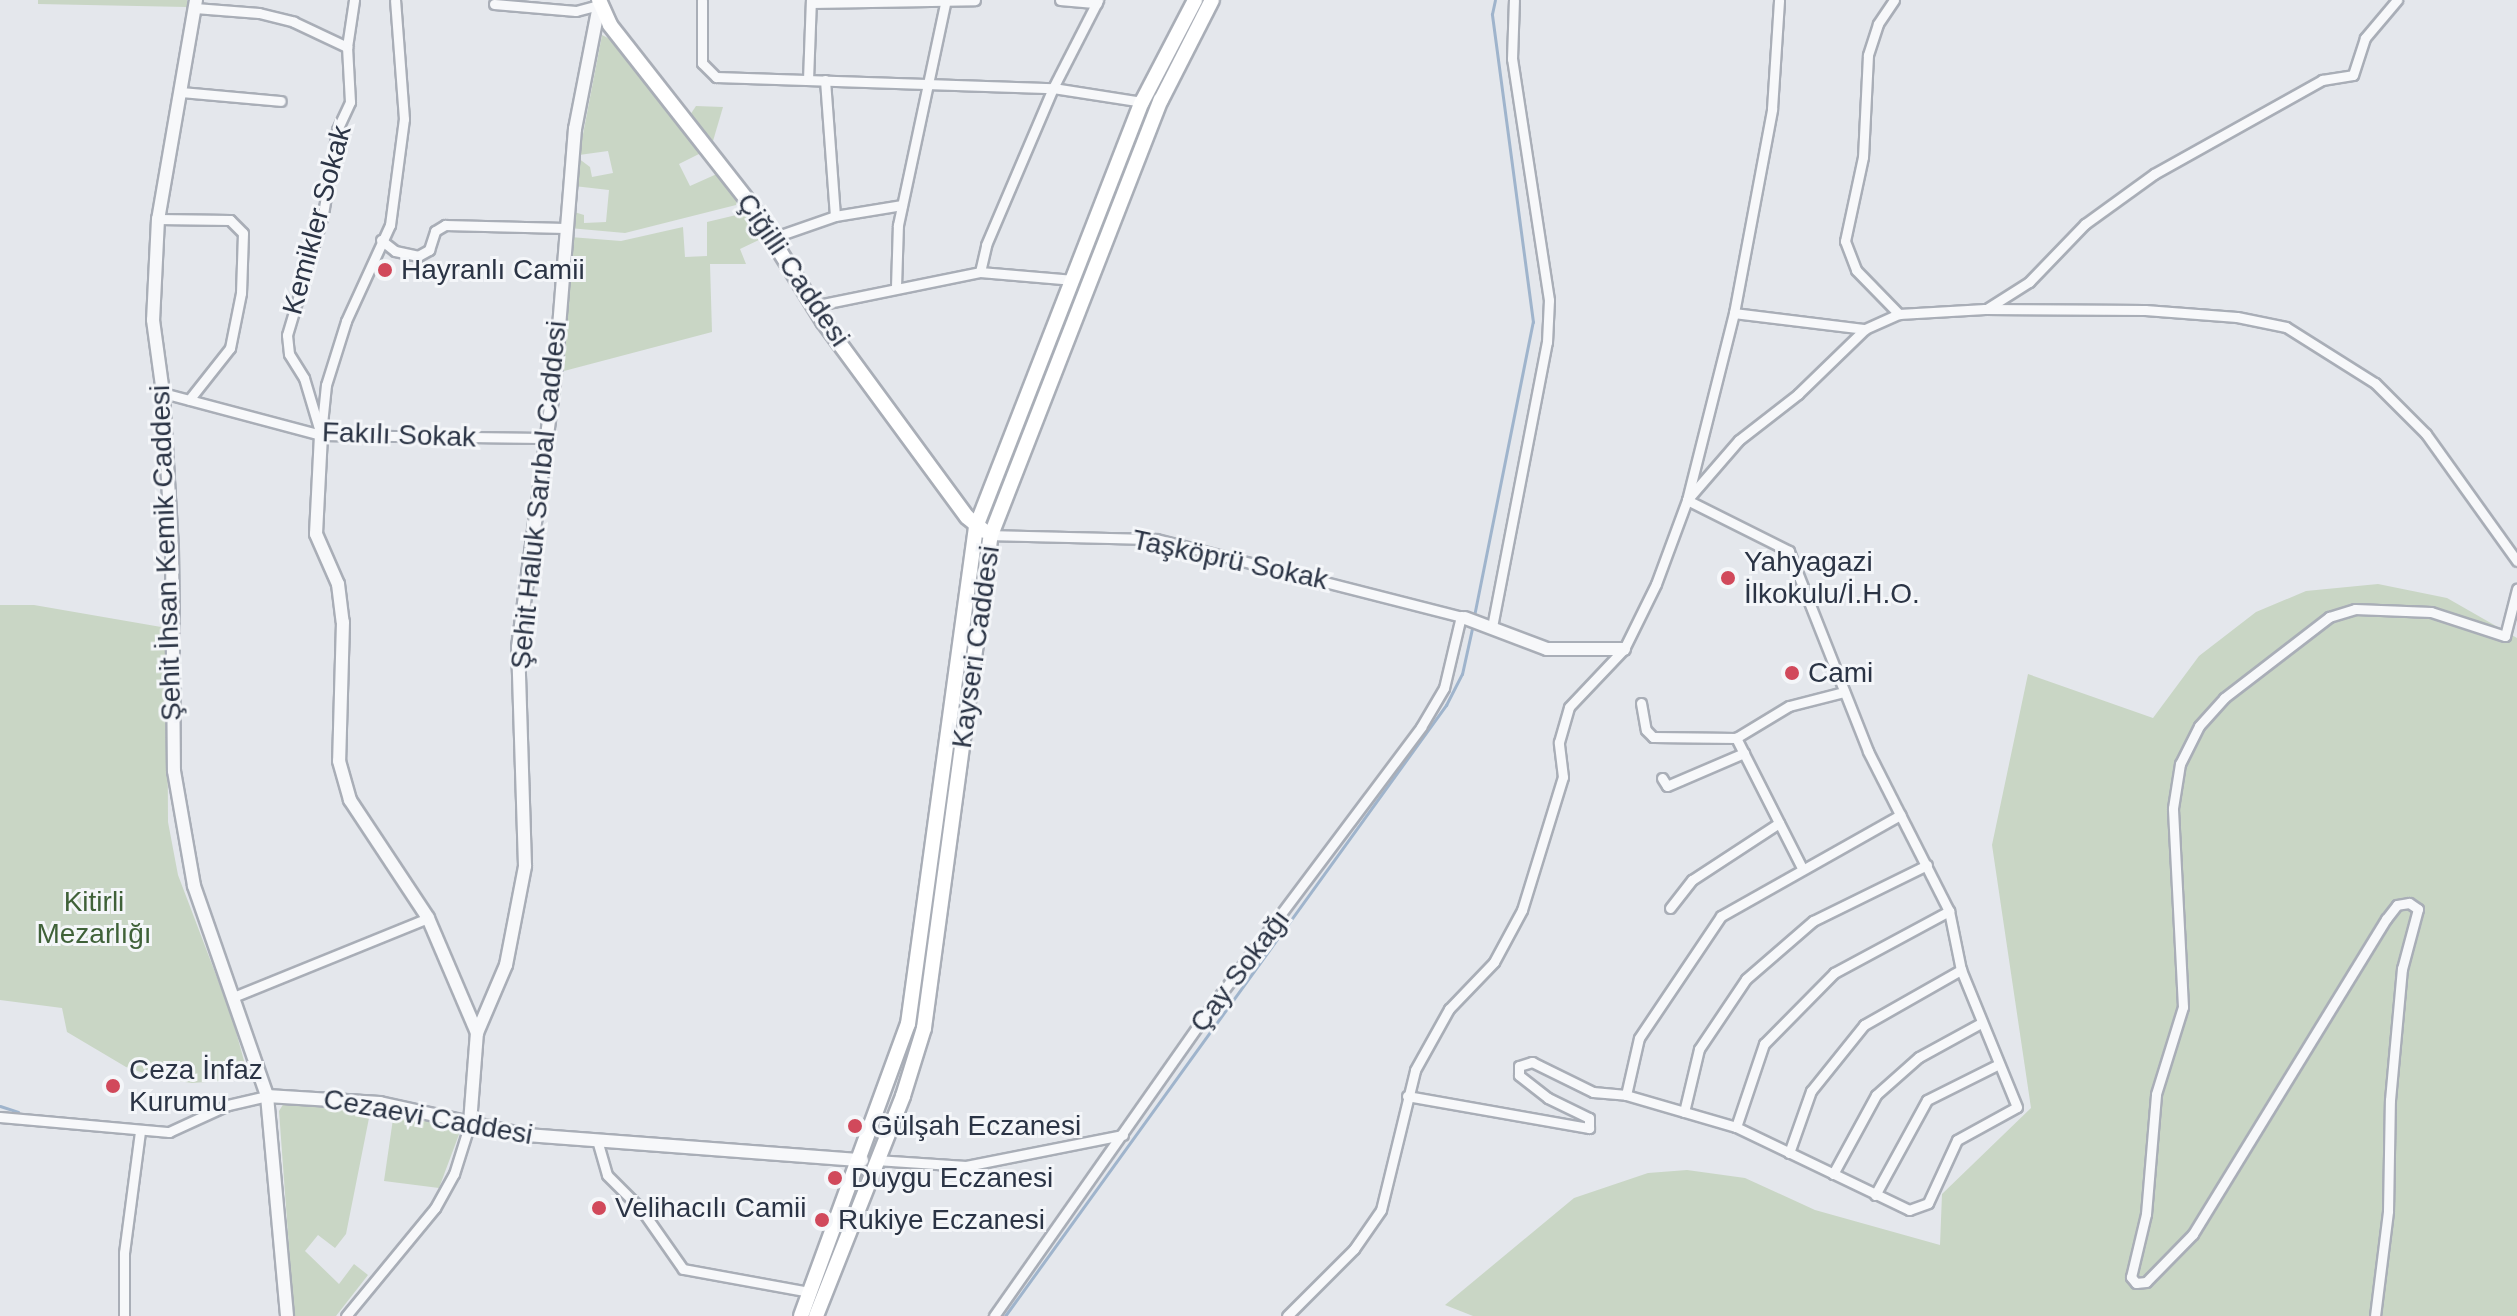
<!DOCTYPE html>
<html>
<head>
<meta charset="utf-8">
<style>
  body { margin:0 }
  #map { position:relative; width:2517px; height:1316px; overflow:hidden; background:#e4e7ec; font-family:Helvetica,sans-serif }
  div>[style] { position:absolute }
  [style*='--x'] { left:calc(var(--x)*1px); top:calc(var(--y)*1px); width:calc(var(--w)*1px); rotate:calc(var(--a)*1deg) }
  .green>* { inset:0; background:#c9d6c5 }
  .stream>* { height:3px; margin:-1.5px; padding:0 1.5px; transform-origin:1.5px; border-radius:1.5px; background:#9fb4cc }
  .roads { filter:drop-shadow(2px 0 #a9aeb7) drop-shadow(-2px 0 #a9aeb7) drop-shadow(0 2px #a9aeb7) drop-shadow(0 -2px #a9aeb7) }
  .minor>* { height:9px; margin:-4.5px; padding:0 4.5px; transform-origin:4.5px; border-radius:4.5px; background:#f7f8fa }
  .tertiary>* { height:12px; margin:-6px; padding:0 6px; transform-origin:6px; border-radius:6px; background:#f7f8fa }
  .secondary>* { height:14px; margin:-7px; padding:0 7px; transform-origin:7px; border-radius:7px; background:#fff }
  .dots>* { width:22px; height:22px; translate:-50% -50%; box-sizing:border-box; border:4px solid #f4f6f9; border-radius:50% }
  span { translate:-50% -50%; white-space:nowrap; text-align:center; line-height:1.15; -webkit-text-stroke:6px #f4f6f9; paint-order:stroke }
  .street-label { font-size:28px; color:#2b3445 }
  .poi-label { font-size:28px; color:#2b3445 }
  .left { translate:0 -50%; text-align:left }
  .park-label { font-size:28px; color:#3f6138 }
</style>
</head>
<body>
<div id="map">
  <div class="green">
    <i style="clip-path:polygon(38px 0,187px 0,187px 7px,38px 4px)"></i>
    <i style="clip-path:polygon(602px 35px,612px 40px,703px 152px,679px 164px,690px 186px,719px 173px,738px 197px,736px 205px,625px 233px,569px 228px,571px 211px,584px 215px,584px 223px,606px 222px,609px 190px,574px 186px,578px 158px,590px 167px,592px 177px,613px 173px,608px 151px,579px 155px)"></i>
    <i style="clip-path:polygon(696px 106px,723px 107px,713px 141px,690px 115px)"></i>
    <i style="clip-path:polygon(749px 212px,763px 238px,740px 249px,746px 264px,710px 264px,712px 332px,564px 371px,570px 237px,621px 241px,683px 227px,685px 257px,707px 256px,707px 222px)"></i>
    <i style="clip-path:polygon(2378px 584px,2447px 598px,2517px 638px,2517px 1316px,1473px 1316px,1445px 1305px,1574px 1198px,1648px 1173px,1687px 1170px,1745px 1178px,1815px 1210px,1940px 1245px,1942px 1194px,2031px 1108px,1992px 845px,2028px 674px,2153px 718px,2199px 656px,2256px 612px,2306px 591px)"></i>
    <i style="clip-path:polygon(0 605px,34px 605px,167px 628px,168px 822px,178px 875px,232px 1017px,249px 1079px,192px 1083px,158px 1078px,126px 1067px,67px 1032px,62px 1008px,0 1000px)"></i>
    <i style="clip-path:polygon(284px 1103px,371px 1108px,346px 1234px,335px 1248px,318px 1235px,305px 1251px,339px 1284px,354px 1264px,368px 1275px,336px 1316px,294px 1316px,279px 1111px)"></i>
    <i style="clip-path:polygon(394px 1112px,461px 1129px,439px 1188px,384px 1181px)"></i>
  </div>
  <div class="stream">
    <i style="--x:1474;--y:616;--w:300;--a:-78.7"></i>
    <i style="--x:1533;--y:322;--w:311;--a:-97.6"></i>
    <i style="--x:1492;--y:14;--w:14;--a:-78"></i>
    <i style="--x:0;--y:1106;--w:19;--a:18"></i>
    <i style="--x:1005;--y:1316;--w:754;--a:-54.18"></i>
    <i style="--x:1446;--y:705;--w:35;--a:-63"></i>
    <i style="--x:1462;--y:674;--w:51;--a:-77.6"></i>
  </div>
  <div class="roads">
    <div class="minor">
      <i style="--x:702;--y:0;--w:63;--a:90"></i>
      <i style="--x:702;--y:63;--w:20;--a:45"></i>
      <i style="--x:716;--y:77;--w:337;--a:1.9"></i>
      <i style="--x:1053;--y:88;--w:90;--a:8.9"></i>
      <i style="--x:1060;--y:0;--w:37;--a:5"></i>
      <i style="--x:1894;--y:0;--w:29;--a:124"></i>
      <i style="--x:1878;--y:24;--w:33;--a:108"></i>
      <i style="--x:1868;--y:55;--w:102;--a:92.8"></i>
      <i style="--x:1863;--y:157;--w:86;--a:102.1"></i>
      <i style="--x:1845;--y:241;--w:31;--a:69"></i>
      <i style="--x:1856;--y:270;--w:62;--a:45.7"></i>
      <i style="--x:811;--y:3;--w:164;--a:-1"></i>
      <i style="--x:494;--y:4;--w:82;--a:4.9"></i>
      <i style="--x:576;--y:11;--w:24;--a:-15"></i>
      <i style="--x:195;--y:8;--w:64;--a:4.5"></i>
      <i style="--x:259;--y:13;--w:36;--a:14"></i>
      <i style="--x:294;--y:22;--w:59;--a:25.3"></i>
      <i style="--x:808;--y:80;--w:80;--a:-87.9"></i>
      <i style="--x:825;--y:80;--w:136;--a:85.8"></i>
      <i style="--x:180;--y:92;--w:101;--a:5.1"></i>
      <i style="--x:158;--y:219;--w:72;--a:0.8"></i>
      <i style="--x:230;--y:220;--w:18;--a:45"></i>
      <i style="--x:243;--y:233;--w:60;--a:91.9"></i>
      <i style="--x:241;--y:293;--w:56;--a:101.3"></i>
      <i style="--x:230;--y:348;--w:66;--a:128.3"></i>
      <i style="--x:772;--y:238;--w:67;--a:-19.2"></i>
      <i style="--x:835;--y:216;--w:68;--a:-9.3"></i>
      <i style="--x:381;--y:240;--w:18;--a:38"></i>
      <i style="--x:395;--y:251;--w:24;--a:12"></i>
      <i style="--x:418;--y:256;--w:13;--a:-29"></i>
      <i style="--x:429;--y:250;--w:20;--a:-72"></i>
      <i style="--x:435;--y:231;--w:12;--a:-31"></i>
      <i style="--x:445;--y:225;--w:120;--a:1.4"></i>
      <i style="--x:980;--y:272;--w:28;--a:-77"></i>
      <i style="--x:986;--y:245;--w:171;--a:-66.9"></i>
      <i style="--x:1053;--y:88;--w:99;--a:-62.9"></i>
      <i style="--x:896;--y:287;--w:62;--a:-88.2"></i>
      <i style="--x:898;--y:225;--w:230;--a:-78"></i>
      <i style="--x:813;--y:306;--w:170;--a:-11.5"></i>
      <i style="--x:980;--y:272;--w:94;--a:4.9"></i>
      <i style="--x:1988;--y:308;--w:49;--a:-32.4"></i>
      <i style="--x:2029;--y:282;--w:81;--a:-46"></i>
      <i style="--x:2085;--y:224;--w:85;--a:-35.9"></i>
      <i style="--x:2154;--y:174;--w:193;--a:-29.2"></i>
      <i style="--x:2322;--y:80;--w:31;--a:-9"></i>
      <i style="--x:2353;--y:75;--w:39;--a:-72"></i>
      <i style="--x:2365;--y:38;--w:50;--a:-49.9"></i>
      <i style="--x:1734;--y:313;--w:132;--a:7"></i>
      <i style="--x:163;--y:393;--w:163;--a:14.9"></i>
      <i style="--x:321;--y:435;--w:222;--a:0.8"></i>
      <i style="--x:321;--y:434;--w:49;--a:-84.2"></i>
      <i style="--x:326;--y:385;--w:67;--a:-72.6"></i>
      <i style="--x:346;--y:321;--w:106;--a:-65.4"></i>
      <i style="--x:390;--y:225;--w:107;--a:-82.5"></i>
      <i style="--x:404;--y:119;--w:119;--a:-94.3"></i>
      <i style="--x:321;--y:435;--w:59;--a:-106.6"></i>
      <i style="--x:304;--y:378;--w:28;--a:-122"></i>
      <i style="--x:289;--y:354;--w:19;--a:-96"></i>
      <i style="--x:287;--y:335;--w:126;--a:-73.4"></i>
      <i style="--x:323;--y:214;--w:85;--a:-80.5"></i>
      <i style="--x:337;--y:130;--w:31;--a:-65"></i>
      <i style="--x:350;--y:102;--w:55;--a:-93.1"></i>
      <i style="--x:347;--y:47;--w:48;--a:-81.5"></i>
      <i style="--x:991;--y:535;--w:165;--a:1.4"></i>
      <i style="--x:1156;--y:539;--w:319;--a:14.3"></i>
      <i style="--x:1492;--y:627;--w:290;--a:-79.1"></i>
      <i style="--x:1547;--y:342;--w:42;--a:-87.3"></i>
      <i style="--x:1549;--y:300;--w:244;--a:-98.7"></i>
      <i style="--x:1512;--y:59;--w:59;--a:-88.1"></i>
      <i style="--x:1641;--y:703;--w:27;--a:80"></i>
      <i style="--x:1646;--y:730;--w:10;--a:45"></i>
      <i style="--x:1653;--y:737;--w:83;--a:0.7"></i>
      <i style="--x:1662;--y:778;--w:9;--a:58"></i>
      <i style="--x:1667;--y:786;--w:84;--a:-23.2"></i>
      <i style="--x:1801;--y:866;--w:144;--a:-116.9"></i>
      <i style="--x:1736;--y:738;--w:62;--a:-31.1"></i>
      <i style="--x:1789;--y:706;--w:57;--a:-14.3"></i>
      <i style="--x:1670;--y:908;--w:36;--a:-52"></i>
      <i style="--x:1692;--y:880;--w:104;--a:-33.2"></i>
      <i style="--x:236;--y:996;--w:207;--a:-22.1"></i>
      <i style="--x:1626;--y:1095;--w:58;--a:-77.2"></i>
      <i style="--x:1639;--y:1038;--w:147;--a:-56.1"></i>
      <i style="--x:1721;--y:916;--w:206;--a:-29.4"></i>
      <i style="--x:1407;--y:1096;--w:185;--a:10"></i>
      <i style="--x:1589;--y:1128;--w:10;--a:-90"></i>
      <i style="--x:1589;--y:1118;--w:46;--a:-154"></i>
      <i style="--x:1548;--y:1098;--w:37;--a:-142"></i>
      <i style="--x:1519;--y:1075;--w:9;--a:-90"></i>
      <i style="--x:1519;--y:1066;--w:14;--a:-17"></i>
      <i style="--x:1532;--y:1062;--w:68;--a:26.2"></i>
      <i style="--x:1593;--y:1092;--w:33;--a:5"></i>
      <i style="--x:1626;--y:1095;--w:115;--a:16.2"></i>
      <i style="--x:1736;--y:1127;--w:192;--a:25.6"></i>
      <i style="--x:1909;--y:1210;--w:20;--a:-20"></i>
      <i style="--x:1928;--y:1203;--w:69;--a:-65.3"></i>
      <i style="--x:1957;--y:1140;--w:68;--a:-28.8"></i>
      <i style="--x:2017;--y:1107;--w:148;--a:-112.2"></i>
      <i style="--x:1961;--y:970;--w:60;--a:-101.5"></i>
      <i style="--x:1949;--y:911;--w:179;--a:-116.9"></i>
      <i style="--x:1868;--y:751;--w:215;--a:-111.6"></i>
      <i style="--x:1789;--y:551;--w:114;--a:-153.4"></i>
      <i style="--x:1687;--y:500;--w:79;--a:-49.1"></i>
      <i style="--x:1739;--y:440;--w:75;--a:-37.9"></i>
      <i style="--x:1798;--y:394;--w:93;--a:-44.1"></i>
      <i style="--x:1865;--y:329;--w:37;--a:-24"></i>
      <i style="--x:1899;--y:314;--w:86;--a:-3.3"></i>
      <i style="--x:1985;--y:309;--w:160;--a:0.4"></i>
      <i style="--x:2145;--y:310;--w:92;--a:4.4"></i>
      <i style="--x:2237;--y:317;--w:50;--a:11.5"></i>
      <i style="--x:2286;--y:327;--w:105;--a:32.2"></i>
      <i style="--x:2375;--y:383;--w:72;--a:45"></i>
      <i style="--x:2426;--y:434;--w:156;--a:54.4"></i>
      <i style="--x:1684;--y:1112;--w:65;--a:-76.6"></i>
      <i style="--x:1699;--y:1049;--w:84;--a:-56.1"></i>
      <i style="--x:1746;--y:979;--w:89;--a:-40.9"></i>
      <i style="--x:1813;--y:921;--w:127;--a:-26.2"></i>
      <i style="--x:0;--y:1117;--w:170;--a:5.1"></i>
      <i style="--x:169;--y:1132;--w:65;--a:-24.6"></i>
      <i style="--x:228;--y:1105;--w:40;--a:-13"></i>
      <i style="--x:1736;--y:1127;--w:88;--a:-71.4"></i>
      <i style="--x:1764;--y:1044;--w:100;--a:-45.4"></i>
      <i style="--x:1834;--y:973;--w:131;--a:-28.3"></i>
      <i style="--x:597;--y:1140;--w:36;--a:74"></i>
      <i style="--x:607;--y:1175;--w:48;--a:45"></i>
      <i style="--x:641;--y:1209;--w:73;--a:55"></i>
      <i style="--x:683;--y:1269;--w:129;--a:10.3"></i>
      <i style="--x:1789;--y:1153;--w:66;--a:-70.5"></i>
      <i style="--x:1811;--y:1091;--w:85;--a:-51.2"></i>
      <i style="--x:1864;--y:1025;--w:112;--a:-29.6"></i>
      <i style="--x:876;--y:1160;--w:90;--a:3.8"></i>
      <i style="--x:966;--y:1166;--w:160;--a:-11.2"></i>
      <i style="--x:1833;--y:1174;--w:90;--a:-61.4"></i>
      <i style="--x:1876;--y:1095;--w:57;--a:-41.5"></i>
      <i style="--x:1919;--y:1057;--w:71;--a:-28.7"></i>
      <i style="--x:1875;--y:1195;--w:108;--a:-61.3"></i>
      <i style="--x:1927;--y:1100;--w:80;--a:-26.6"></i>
      <i style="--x:124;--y:1316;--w:63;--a:-90"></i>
      <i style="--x:124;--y:1253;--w:123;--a:-82.5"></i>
      <i style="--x:346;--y:1316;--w:140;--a:-50.5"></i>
      <i style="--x:435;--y:1208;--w:39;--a:-61"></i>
      <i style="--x:454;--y:1174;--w:53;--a:-72.6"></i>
      <i style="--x:994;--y:1316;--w:373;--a:-54.9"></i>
      <i style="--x:1208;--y:1011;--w:355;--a:-53.1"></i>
      <i style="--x:1421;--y:727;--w:45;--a:-59.5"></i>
      <i style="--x:1444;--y:688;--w:74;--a:-76.7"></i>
      <i style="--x:1287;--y:1316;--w:95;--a:-45"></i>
      <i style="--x:1354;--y:1249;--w:47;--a:-55.3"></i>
      <i style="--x:1381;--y:1210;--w:144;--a:-76.3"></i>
      <i style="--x:1415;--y:1070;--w:70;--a:-60.9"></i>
      <i style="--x:1449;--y:1009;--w:65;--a:-46.2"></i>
      <i style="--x:1494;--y:962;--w:59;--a:-61.7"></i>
      <i style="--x:1522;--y:910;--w:139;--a:-72.9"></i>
      <i style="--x:1563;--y:777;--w:35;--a:-97"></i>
      <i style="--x:1559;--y:742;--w:36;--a:-74"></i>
      <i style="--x:1569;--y:707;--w:80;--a:-46.5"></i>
      <i style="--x:1624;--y:649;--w:72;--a:-63.8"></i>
      <i style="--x:1656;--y:584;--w:90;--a:-69.7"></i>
      <i style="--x:1687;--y:500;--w:193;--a:-75.9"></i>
      <i style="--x:1734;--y:313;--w:208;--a:-79.4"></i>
      <i style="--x:1772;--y:109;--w:109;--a:-86.3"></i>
      <i style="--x:2375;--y:1316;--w:106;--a:-82.9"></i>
      <i style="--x:2388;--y:1211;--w:111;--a:-89"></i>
      <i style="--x:2390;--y:1100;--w:132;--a:-84.8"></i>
      <i style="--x:2402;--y:969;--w:62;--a:-75.1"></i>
      <i style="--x:2418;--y:909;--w:11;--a:-146"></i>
      <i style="--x:2409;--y:903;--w:12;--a:171"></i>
      <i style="--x:2397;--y:905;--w:18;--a:128"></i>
      <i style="--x:2386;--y:919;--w:369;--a:121.5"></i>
      <i style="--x:2193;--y:1234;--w:67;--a:134.4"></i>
      <i style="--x:2146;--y:1282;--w:10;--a:174"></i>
      <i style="--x:2136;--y:1283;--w:8;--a:-130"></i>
      <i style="--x:2131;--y:1277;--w:65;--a:-76.6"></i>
      <i style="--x:2146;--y:1214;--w:120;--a:-85.2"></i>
      <i style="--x:2156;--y:1094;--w:91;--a:-72.8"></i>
      <i style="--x:2183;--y:1007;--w:199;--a:-92.9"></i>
      <i style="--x:2173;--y:808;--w:45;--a:-81"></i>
      <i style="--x:2180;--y:764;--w:42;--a:-63.4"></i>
      <i style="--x:2199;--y:726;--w:38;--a:-48"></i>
      <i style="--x:2224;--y:698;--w:133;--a:-37.6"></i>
      <i style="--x:2329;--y:617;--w:27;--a:-17"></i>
      <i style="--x:2355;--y:609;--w:76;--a:2.3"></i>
      <i style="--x:2431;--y:612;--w:78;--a:18"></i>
      <i style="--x:2505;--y:636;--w:49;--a:-75.7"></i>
    </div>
    <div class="tertiary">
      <i style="--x:196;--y:0;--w:222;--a:99.8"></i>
      <i style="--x:158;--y:219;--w:101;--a:92.8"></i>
      <i style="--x:153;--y:320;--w:74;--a:82.2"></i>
      <i style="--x:163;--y:393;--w:154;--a:86.7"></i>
      <i style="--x:172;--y:547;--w:224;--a:89.5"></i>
      <i style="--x:174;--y:771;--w:117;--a:80.1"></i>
      <i style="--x:194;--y:886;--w:222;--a:70.8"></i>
      <i style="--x:267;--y:1096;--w:221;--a:84.8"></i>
      <i style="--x:321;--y:435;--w:99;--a:92.9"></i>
      <i style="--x:316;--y:534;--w:55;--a:66.3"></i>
      <i style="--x:338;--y:584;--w:38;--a:83"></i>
      <i style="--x:343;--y:622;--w:139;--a:91.6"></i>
      <i style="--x:339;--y:761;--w:41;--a:74.2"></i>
      <i style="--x:350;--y:800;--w:141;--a:56.5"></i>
      <i style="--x:428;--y:918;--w:125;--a:66.9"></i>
      <i style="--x:1465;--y:618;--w:88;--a:20.7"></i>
      <i style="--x:1547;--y:649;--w:77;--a:0"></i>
      <i style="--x:267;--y:1096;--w:113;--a:3.5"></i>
      <i style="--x:380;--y:1103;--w:149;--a:12.4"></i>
      <i style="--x:526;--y:1135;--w:337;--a:4.3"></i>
      <i style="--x:470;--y:1123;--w:90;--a:-85.6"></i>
      <i style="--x:477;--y:1033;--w:74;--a:-66.9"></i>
      <i style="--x:506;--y:965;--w:101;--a:-79.1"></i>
      <i style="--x:525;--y:866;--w:219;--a:-91.8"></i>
      <i style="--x:518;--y:647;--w:273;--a:-82.2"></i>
      <i style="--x:555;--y:377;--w:249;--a:-85.4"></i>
      <i style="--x:575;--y:129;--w:126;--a:-79"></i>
    </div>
    <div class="secondary">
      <i style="--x:599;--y:0;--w:27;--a:66"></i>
      <i style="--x:610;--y:25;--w:229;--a:51.9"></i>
      <i style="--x:751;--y:205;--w:137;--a:58.2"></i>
      <i style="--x:823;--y:321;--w:243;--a:53.7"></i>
      <i style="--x:967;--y:517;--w:22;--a:39"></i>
      <i style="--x:801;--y:1316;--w:311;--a:-69.9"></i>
      <i style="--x:908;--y:1024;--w:502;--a:-82.21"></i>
      <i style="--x:976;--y:527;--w:456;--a:-68.7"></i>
      <i style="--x:1142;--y:102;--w:115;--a:-62.5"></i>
      <i style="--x:816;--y:1316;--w:237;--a:-68.4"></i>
      <i style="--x:903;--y:1096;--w:71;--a:-72.8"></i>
      <i style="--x:924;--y:1028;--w:498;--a:-82.3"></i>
      <i style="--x:991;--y:535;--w:467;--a:-68.7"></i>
      <i style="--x:1161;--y:100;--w:112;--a:-63"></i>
    </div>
  </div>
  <div class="dots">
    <i style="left:385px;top:270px;background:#d1495b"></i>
    <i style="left:1728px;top:578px;background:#d1495b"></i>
    <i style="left:1792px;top:673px;background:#d1495b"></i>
    <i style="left:113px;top:1086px;background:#d1495b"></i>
    <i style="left:855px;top:1126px;background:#d1495b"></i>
    <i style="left:835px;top:1178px;background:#d1495b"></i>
    <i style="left:599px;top:1208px;background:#d1495b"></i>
    <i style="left:822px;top:1220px;background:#d1495b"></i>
  </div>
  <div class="street-label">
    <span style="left:317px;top:220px;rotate:-75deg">Kemikler Sokak</span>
    <span style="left:793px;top:270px;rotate:56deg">Çiğilli Caddesi</span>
    <span style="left:399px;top:435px;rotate:2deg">Fakılı Sokak</span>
    <span style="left:539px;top:495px;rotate:-84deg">Şehit Haluk Sarıbal Caddesi</span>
    <span style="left:166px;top:553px;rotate:-92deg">Şehit İhsan Kemik Caddesi</span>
    <span style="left:1230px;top:560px;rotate:12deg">Taşköprü Sokak</span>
    <span style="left:976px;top:647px;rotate:-82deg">Kayseri Caddesi</span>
    <span style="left:1240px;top:971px;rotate:-53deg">Çay Sokağı</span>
    <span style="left:428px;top:1117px;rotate:10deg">Cezaevi Caddesi</span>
  </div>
  <div class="poi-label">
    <span class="left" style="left:401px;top:270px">Hayranlı Camii</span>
    <span class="left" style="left:1744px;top:578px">Yahyagazi<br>İlkokulu/İ.H.O.</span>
    <span class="left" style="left:1808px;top:673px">Cami</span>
    <span class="left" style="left:129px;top:1086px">Ceza İnfaz<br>Kurumu</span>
    <span class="left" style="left:871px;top:1126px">Gülşah Eczanesi</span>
    <span class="left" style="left:851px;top:1178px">Duygu Eczanesi</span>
    <span class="left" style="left:615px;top:1208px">Velihacılı Camii</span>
    <span class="left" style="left:838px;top:1220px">Rukiye Eczanesi</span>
  </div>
  <div class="park-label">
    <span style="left:94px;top:918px">Kitirli<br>Mezarlığı</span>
  </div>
</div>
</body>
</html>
